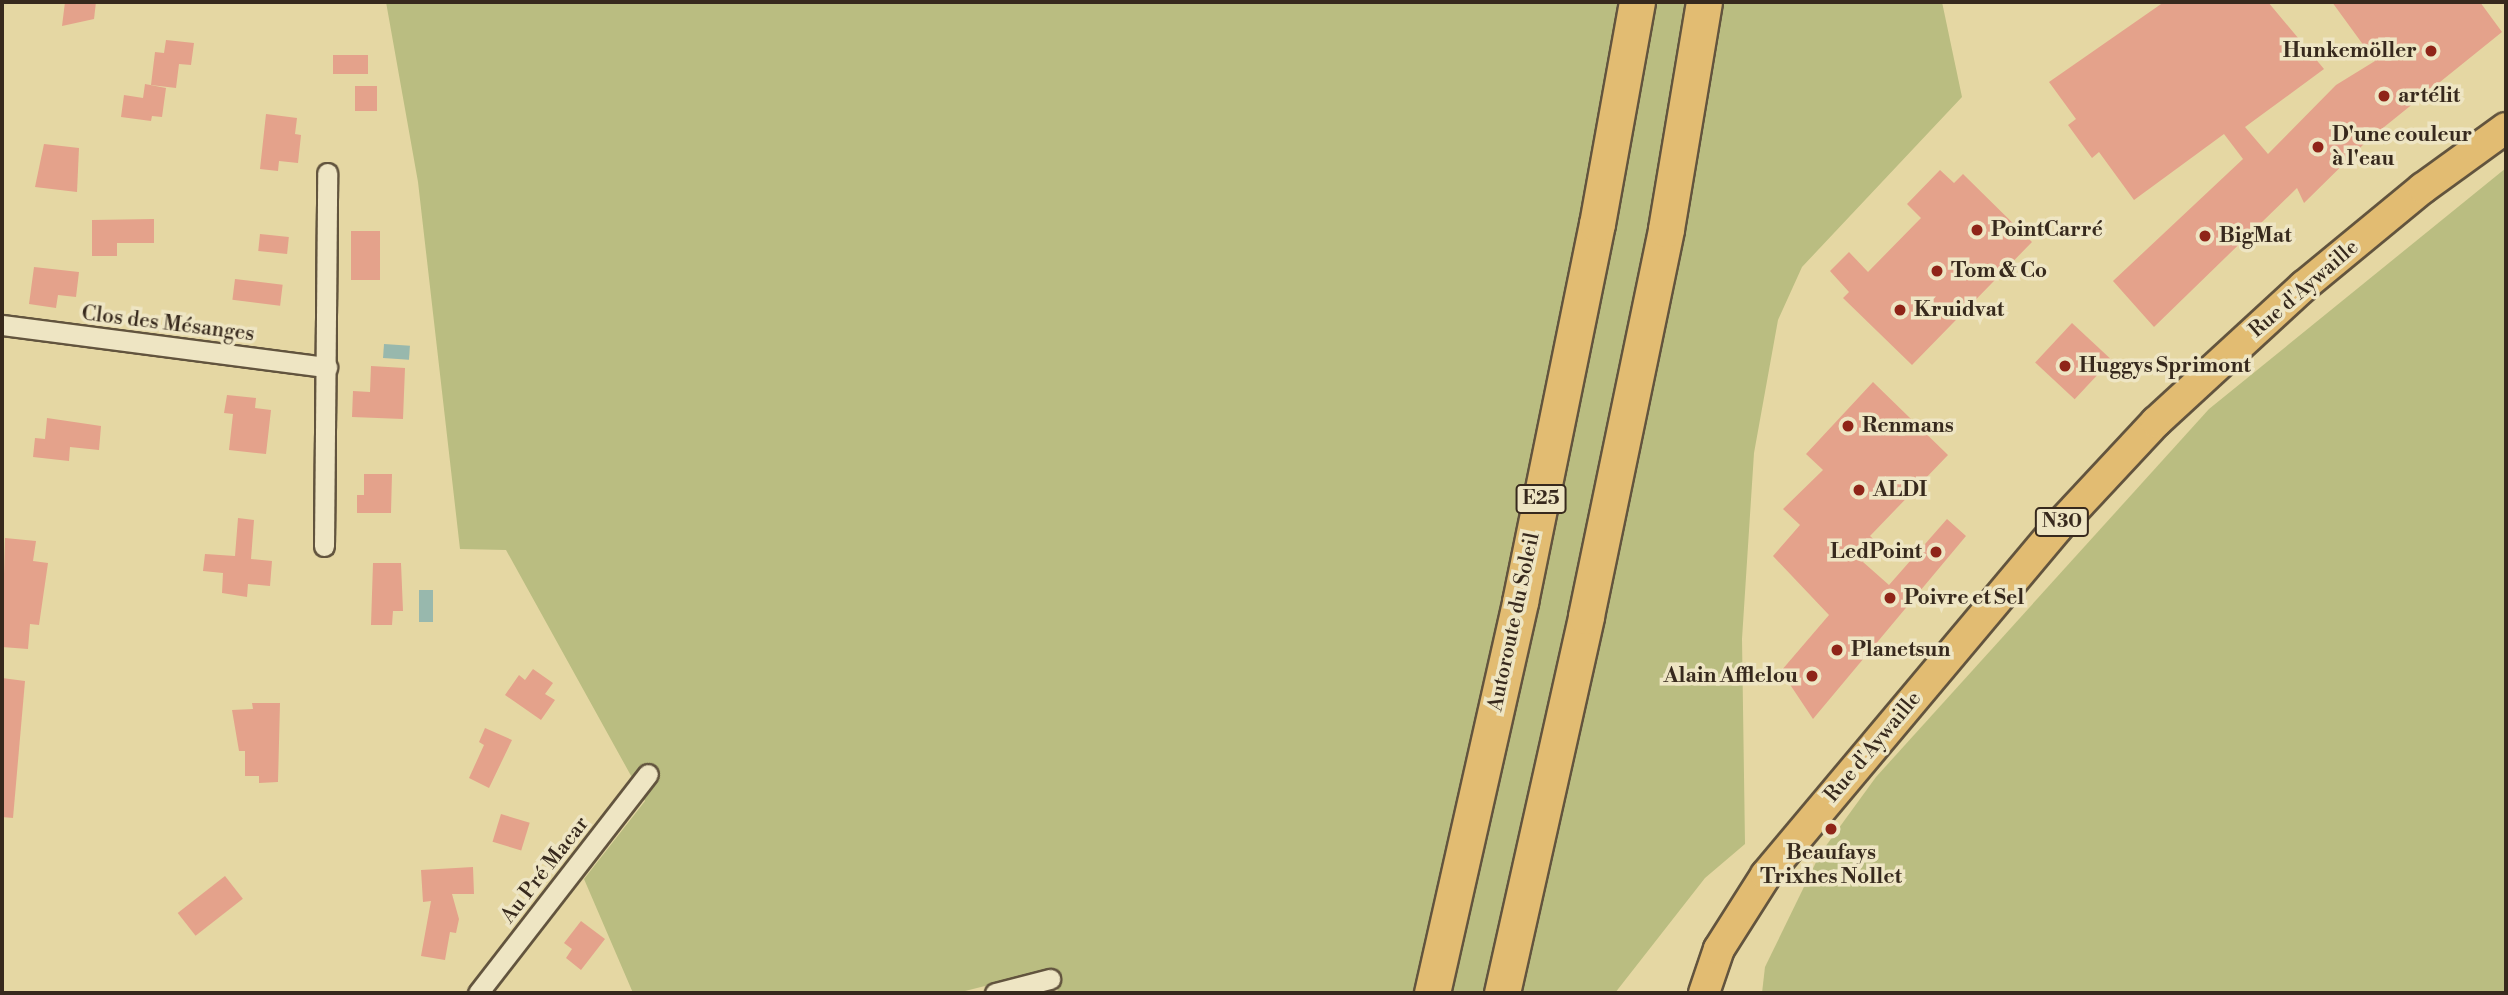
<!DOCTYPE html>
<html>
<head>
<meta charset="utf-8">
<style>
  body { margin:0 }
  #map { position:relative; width:2508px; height:995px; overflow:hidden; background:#e5d7a3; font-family:"Libre Bodoni",serif }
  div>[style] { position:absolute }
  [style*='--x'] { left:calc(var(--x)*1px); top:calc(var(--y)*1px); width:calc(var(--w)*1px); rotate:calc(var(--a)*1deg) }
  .green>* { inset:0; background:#babd81 }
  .water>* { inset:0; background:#98b8ad; transform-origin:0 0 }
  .building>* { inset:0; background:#e4a28b; transform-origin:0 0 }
  .roads { filter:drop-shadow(2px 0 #62543e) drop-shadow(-2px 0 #62543e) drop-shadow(0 2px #62543e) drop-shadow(0 -2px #62543e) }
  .minor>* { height:19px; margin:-9.5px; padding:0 9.5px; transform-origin:9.5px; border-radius:9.5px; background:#eee5c3 }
  .primary>* { height:30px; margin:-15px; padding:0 15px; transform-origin:15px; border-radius:15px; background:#e2bc72 }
  .motorway>* { height:35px; margin:-17.5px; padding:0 17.5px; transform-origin:17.5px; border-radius:17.5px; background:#e2bc72 }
  .dots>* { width:19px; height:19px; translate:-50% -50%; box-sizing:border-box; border:4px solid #eee5c3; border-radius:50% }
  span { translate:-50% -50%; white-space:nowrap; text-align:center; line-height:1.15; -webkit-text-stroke:7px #eee5c3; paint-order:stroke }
  .shield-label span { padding:2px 5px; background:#eee5c3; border:2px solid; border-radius:5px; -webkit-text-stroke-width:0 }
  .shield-label { font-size:19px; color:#37291d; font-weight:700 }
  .poi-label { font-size:21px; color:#37291d; font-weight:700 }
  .right { translate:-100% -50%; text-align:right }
  .left { translate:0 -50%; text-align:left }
  .street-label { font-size:21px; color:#37291d }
  .frame { position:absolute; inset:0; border:4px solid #37291d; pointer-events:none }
</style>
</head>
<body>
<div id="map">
  <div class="green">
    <i style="clip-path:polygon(386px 2px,1942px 2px,1962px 97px,1802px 267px,1778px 320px,1754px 453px,1742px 639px,1745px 844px,1705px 878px,1615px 993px,1058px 993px,1053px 969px,957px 993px,633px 993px,584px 879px,645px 801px,506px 550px,460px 549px,418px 182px)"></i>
    <i style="clip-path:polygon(2506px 168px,2506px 993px,1762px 993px,1765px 967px,1820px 854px,1876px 777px,2209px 409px)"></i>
  </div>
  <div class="water">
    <i style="left:384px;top:344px;width:26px;height:14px;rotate:4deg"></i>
    <i style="left:419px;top:590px;width:14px;height:32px"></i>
  </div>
  <div class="building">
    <i style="clip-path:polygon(65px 2px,96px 2px,94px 19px,62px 26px)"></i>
    <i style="clip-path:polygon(2164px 2px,2268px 2px,2324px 69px,2245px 127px,2268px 154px,2336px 85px,2375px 61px,2332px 2px,2480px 2px,2502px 32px,2368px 140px,2304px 203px,2297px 188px,2154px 327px,2113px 281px,2243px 159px,2224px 134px,2134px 200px,2099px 152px,2092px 158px,2068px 125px,2076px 119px,2049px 82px)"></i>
    <i style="clip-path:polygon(166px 40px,194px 43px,191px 65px,179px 64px,176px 88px,151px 85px,155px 52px,164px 53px)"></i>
    <i style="left:333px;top:55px;width:35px;height:19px"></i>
    <i style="clip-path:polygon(145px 84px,166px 88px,162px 117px,152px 116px,151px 121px,121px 117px,124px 95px,143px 98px)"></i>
    <i style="left:377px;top:86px;width:25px;height:22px;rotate:90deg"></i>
    <i style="clip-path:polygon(266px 114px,297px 118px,295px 134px,301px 135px,298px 163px,279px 161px,278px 171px,260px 169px)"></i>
    <i style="clip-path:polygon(44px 144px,79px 148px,77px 192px,35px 187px)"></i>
    <i style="clip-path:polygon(1940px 170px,1954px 183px,1963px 174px,2032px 242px,1912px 365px,1843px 298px,1849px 292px,1830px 271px,1849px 252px,1868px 272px,1921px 218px,1907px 204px)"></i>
    <i style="clip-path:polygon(154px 219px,154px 243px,117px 243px,117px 256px,92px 256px,92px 220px)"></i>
    <i style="left:351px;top:231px;width:29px;height:49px"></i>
    <i style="left:260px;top:234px;width:29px;height:17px;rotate:6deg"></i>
    <i style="clip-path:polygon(34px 267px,79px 272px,76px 297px,58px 295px,56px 308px,29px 304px)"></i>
    <i style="left:235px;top:279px;width:48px;height:21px;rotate:7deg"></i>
    <i style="left:2072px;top:323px;width:54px;height:54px;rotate:43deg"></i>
    <i style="clip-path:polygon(371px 366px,405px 368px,403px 419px,352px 417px,353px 391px,370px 392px)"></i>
    <i style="clip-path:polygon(1873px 382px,1948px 455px,1870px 536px,1881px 546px,1863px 562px,1889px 585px,1947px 519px,1966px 536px,1813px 719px,1781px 671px,1829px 615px,1773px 556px,1800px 525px,1783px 509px,1823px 470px,1806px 454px)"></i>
    <i style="clip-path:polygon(227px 395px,256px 398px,255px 408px,271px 410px,266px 454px,229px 450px,233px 414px,224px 413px)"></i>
    <i style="clip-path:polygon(47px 418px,101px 426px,99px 450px,70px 447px,69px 461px,33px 457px,35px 438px,45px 439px)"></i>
    <i style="clip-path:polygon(364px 474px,392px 474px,391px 513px,357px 513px,357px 495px,364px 495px)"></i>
    <i style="clip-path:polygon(238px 518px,254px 520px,251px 559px,272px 561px,270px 586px,248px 584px,247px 597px,222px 593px,223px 573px,203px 571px,205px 554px,235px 556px)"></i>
    <i style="clip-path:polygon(5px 538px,36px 541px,33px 561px,48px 563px,39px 625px,30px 624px,28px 649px,2px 647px)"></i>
    <i style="clip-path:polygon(373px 563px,401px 563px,403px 611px,393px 611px,392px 625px,371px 625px)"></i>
    <i style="clip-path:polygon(533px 669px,553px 683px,545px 694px,555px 700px,541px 720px,505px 695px,519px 675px,525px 680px)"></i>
    <i style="clip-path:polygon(2px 678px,25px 681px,13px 818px,2px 817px)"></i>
    <i style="clip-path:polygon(252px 703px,280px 703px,278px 782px,259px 783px,259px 776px,245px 776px,245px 751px,239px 751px,232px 710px,253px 709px)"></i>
    <i style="clip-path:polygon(485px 728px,512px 740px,489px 788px,469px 778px,484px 745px,479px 742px)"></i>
    <i style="left:501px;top:814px;width:30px;height:29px;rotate:17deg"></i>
    <i style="clip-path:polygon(473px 867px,474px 894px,452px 894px,459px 919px,456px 933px,450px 932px,445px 960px,421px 956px,431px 901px,423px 902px,421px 870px)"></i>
    <i style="left:225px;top:876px;width:29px;height:60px;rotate:52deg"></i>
    <i style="clip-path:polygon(581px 921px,605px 939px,581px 970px,566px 958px,572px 949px,564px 943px)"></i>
  </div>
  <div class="roads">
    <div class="minor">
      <i style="--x:2;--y:325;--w:328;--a:7.4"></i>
      <i style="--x:324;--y:546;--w:373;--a:-89.5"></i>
      <i style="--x:478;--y:993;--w:277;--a:-52.2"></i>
      <i style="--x:995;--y:993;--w:57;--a:-14.3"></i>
    </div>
    <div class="primary">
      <i style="--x:1704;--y:993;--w:46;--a:-71.2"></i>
      <i style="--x:1719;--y:949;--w:88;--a:-57.6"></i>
      <i style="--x:1766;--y:875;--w:453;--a:-50"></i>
      <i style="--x:2057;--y:528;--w:145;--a:-47"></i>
      <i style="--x:2156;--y:422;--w:201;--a:-42.6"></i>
      <i style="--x:2304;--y:286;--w:154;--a:-39.5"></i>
      <i style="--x:2423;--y:188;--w:102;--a:-35.9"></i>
    </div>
    <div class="motorway">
      <i style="--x:1432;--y:993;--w:401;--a:-77.3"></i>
      <i style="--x:1520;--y:602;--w:386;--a:-78.5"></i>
      <i style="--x:1597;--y:224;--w:226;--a:-79.8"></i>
      <i style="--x:1502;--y:993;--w:386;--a:-77.4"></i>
      <i style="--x:1586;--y:616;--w:395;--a:-78.3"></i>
      <i style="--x:1666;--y:229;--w:230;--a:-80.5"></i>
    </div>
  </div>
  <div class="dots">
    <i style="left:2431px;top:51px;background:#8f2418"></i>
    <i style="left:2384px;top:96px;background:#8f2418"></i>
    <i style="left:2318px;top:147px;background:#8f2418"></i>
    <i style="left:1977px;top:230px;background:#8f2418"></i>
    <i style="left:2205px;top:236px;background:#8f2418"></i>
    <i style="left:1937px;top:271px;background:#8f2418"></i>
    <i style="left:1900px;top:310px;background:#8f2418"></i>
    <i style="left:2065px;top:366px;background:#8f2418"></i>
    <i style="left:1848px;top:426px;background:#8f2418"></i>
    <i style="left:1859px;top:490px;background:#8f2418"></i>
    <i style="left:1936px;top:552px;background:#8f2418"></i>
    <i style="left:1890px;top:598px;background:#8f2418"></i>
    <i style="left:1837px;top:650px;background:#8f2418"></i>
    <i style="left:1812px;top:676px;background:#8f2418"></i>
    <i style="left:1831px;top:829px;background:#8f2418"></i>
  </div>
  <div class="shield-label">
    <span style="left:1541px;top:499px">E25</span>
    <span style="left:2062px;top:522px">N30</span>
  </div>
  <div class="poi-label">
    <span class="right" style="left:2417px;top:51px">Hunkemöller</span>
    <span class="left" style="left:2398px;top:96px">artélit</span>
    <span class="left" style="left:2332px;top:147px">D'une couleur<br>à l'eau</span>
    <span class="left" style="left:1991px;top:230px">PointCarré</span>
    <span class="left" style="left:2219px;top:236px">BigMat</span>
    <span class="left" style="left:1951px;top:271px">Tom &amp; Co</span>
    <span class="left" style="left:1914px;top:310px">Kruidvat</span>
    <span class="left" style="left:2079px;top:366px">Huggys Sprimont</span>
    <span class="left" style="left:1862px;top:426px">Renmans</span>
    <span class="left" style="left:1873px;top:490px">ALDI</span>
    <span class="right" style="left:1922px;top:552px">LedPoint</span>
    <span class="left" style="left:1904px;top:598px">Poivre et Sel</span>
    <span class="left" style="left:1851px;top:650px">Planetsun</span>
    <span class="right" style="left:1798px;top:676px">Alain Afflelou</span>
    <span style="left:1831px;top:865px">Beaufays<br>Trixhes Nollet</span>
  </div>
  <div class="street-label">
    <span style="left:2304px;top:289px;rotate:-41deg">Rue d'Aywaille</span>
    <span style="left:168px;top:324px;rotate:7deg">Clos des Mésanges</span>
    <span style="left:1514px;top:622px;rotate:-78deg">Autoroute du Soleil</span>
    <span style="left:1873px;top:747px;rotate:-50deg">Rue d'Aywaille</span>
    <span style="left:545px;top:870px;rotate:-52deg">Au Pré Macar</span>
  </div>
  <div class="frame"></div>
</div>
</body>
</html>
